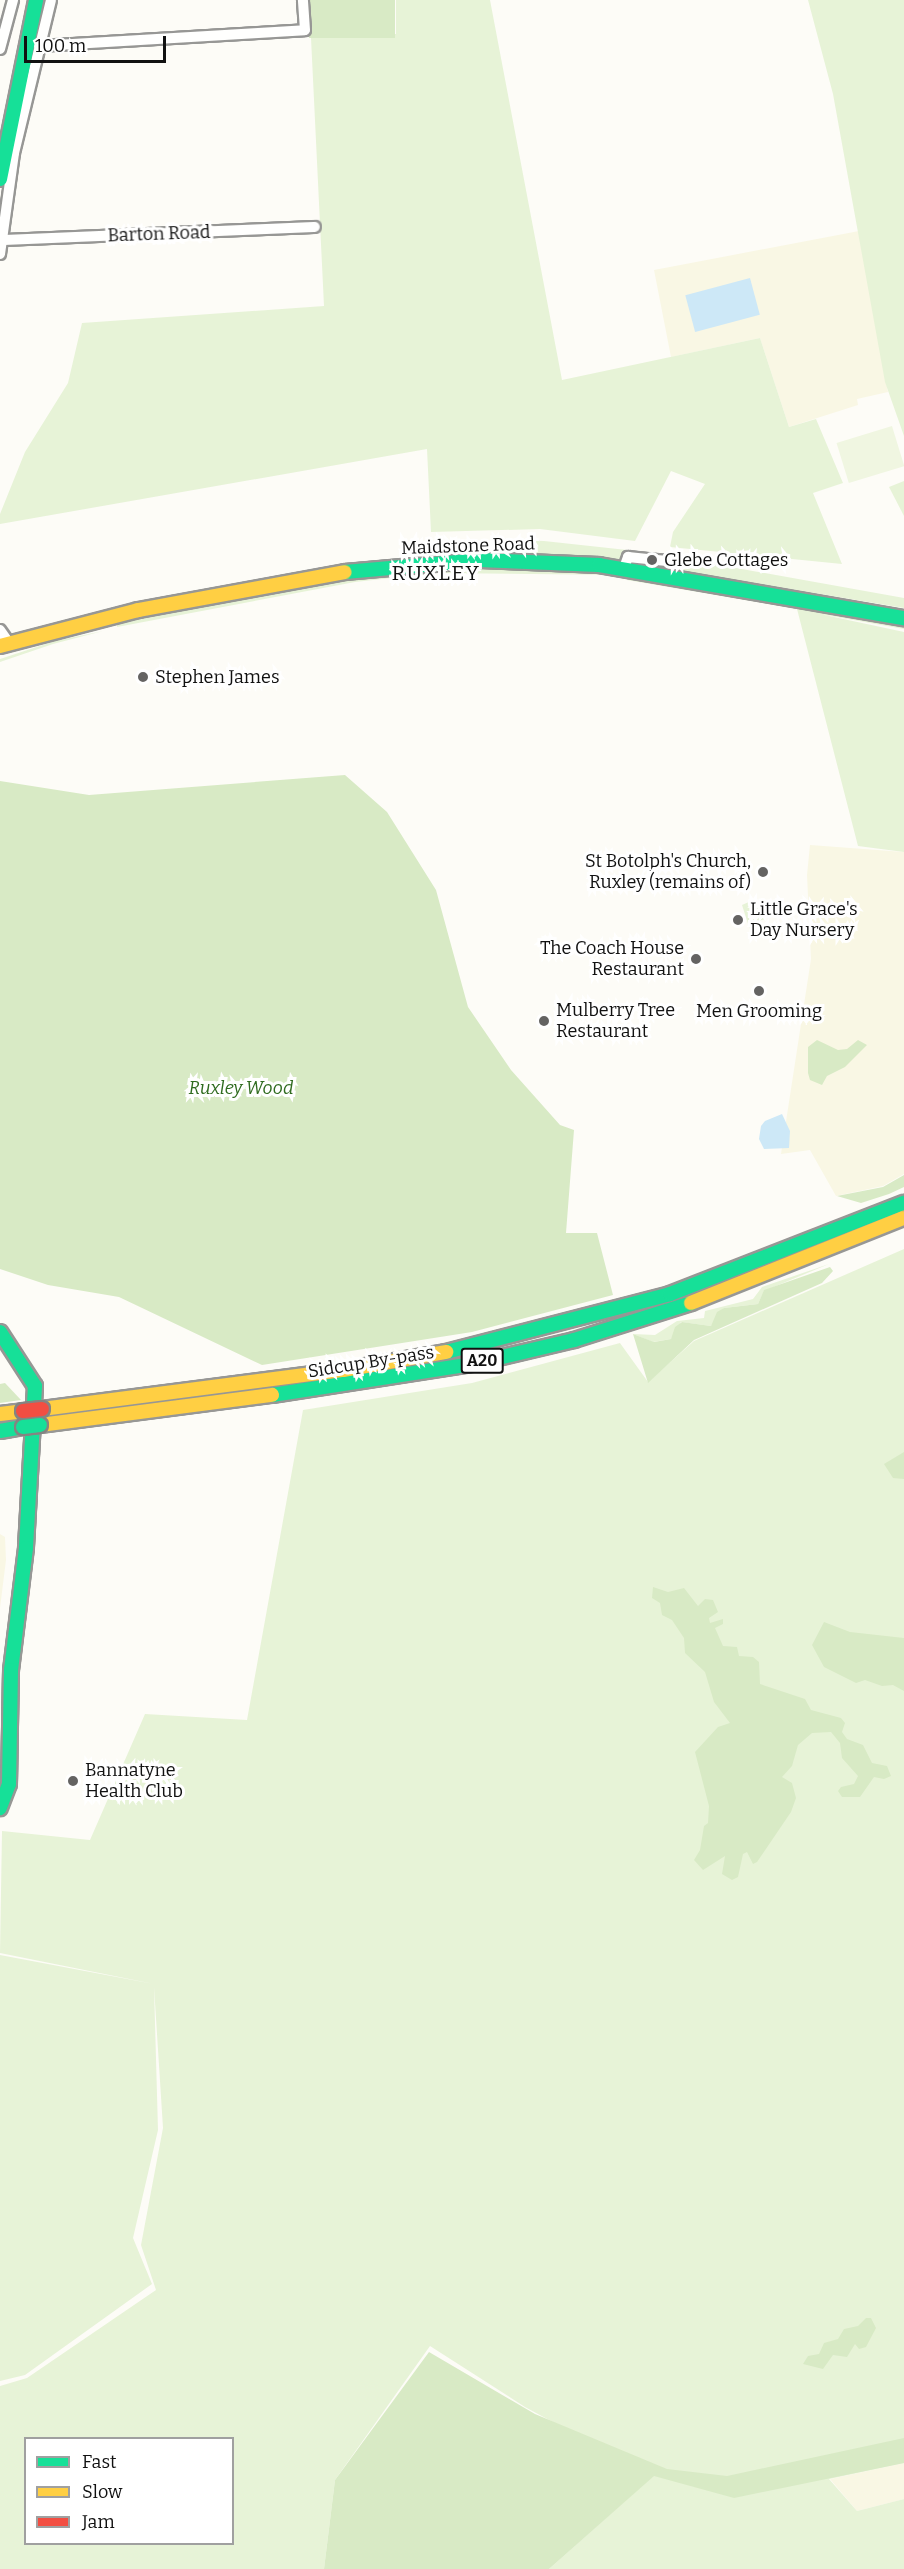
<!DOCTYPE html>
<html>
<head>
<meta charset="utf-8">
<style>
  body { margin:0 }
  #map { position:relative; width:904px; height:2569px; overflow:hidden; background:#fdfcf7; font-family:Bitter,serif }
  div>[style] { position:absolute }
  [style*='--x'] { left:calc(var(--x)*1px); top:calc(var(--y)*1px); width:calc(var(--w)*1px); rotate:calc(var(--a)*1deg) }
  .farmland>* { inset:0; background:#f9f7e4 }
  .green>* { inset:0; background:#e7f3d7 }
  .forest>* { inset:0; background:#d8eac5; transform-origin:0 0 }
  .pitch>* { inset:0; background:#f0f6e1; transform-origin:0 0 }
  .water>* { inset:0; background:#cde8f7; transform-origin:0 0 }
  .roads { filter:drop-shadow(2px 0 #979795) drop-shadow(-2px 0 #979795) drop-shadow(0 2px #979795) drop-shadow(0 -2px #979795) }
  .street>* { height:10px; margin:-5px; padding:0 5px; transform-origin:5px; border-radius:5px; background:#fffffe }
  .fast>* { height:14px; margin:-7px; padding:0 7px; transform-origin:7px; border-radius:7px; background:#16e098 }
  .slow>* { height:14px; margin:-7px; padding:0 7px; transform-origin:7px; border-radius:7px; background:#ffcf43 }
  .bridges { filter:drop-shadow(2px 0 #858482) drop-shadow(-2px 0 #858482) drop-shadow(0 2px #858482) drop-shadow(0 -2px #858482) }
  .fast-bridge>* { height:14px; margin:-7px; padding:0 7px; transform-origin:7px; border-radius:7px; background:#16e098 }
  .jam-bridge>* { height:14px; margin:-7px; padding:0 7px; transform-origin:7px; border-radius:7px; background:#f24e42 }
  .dots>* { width:16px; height:16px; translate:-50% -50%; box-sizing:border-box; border:3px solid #fff; border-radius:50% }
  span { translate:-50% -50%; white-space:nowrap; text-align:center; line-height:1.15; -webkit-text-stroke:6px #fff; paint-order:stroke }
  .shield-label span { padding:2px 4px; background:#fff; border:2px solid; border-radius:4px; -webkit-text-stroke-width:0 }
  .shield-label { font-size:16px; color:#111; font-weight:700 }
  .street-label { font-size:18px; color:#111 }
  .poi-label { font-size:18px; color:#111 }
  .left { translate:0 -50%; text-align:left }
  .right { translate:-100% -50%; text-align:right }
  .park-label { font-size:18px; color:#2f6b1f; font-style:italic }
  .quarter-label { font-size:21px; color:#111; letter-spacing:1.5px }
  .legend { position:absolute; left:24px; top:2437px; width:210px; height:108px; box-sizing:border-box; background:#fff; border:2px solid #a0a0a0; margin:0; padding:8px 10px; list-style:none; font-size:18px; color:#111 }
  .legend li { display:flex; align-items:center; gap:12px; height:30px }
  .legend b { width:30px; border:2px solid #a0a0a0 }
  .scale { position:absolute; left:24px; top:36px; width:142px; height:27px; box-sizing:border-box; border:3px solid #111; border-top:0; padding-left:8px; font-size:18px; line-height:21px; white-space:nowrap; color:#111; -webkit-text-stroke:4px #fff; paint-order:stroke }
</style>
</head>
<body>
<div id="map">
  <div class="farmland">
    <i style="clip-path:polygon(859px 231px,888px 392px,857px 399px,858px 405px,789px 427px,760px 338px,671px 357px,654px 270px)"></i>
    <i style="clip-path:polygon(810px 845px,904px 852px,904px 1174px,883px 1186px,836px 1196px,810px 1150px,781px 1154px,811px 959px,807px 875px)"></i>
    <i style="clip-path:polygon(0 1534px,5px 1537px,6px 1560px,0 1608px)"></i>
    <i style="clip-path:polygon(904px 2463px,904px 2499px,857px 2511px,830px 2479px)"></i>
  </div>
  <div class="green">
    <i style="clip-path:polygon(396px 0,490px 0,562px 380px,760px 338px,789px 427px,816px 419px,843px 483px,813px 493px,842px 564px,670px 547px,673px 532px,705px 484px,671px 471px,635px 541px,540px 529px,431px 532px,427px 449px,0 524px,0 514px,25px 452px,68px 383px,82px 323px,324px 306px,311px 38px,396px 34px)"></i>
    <i style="clip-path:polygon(808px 0,904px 0,904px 436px,885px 382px,833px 94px)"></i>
    <i style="clip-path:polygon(904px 481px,904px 516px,889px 487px)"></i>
    <i style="clip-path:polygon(514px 540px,544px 541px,627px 550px,623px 561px,512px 552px,421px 556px,427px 547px)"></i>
    <i style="clip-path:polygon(669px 556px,904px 598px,904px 608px,665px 568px)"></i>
    <i style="clip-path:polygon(505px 567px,621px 574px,904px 625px,904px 629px,820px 614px,904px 632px,904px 852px,858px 846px,797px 609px,627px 580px,623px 575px,436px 573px,355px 582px,117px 627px,117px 621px,346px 580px,401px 572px)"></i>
    <i style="clip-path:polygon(103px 631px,53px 644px,0 662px,0 659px,55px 641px)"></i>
    <i style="clip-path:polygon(751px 901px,759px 903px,765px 919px,752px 923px,754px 929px,750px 930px,742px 905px)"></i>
    <i style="clip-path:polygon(evenodd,904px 1249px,904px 2463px,829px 2479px,857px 2511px,904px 2499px,904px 2569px,549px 2569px,653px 2476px,525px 2407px,430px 2346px,335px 2480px,324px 2569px,0 2569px,0 2386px,27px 2378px,156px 2290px,141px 2245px,163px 2128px,154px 1987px,158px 2130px,133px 2238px,152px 2284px,25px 2375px,0 2381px,0 1955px,154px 1984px,0 1953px,2px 1831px,90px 1840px,145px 1714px,247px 1720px,303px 1410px,472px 1383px,620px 1343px,648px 1382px,694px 1341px,904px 1249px,26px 2438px,232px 2438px,232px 2544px,26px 2544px,26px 2438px)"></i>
    <i style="clip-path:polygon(829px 1264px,764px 1291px,758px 1304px,724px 1308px,711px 1326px,681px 1322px,671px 1339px,653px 1342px,633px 1334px,655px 1335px,677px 1321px,704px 1318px,705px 1311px,753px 1299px,762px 1287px)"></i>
  </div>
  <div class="forest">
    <i style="left:309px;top:0;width:86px;height:38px"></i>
    <i style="clip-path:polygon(345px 775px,387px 812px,436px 890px,468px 1007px,511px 1070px,560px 1125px,574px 1130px,566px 1233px,597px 1233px,613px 1295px,472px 1332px,262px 1365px,119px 1297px,48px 1285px,0 1269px,0 781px,89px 795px)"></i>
    <i style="clip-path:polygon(817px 1040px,838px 1050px,847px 1049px,858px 1040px,867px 1045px,845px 1067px,827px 1076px,822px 1085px,810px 1080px,808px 1073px,808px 1047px)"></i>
    <i style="clip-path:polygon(904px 1175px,904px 1187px,889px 1194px,861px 1203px,837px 1196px,883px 1187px)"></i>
    <i style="clip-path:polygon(830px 1267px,833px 1271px,822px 1283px,694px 1340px,648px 1383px,633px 1334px,654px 1342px,671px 1339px,675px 1327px,682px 1322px,711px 1326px,717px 1312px,724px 1308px,758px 1304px,764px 1290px)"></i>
    <i style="clip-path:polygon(5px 1383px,21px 1400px,0 1403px,0 1384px)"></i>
    <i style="clip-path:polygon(904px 1452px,904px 1479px,893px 1478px,884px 1464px)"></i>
    <i style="clip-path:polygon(653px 1587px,668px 1592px,684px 1588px,698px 1606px,705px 1599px,713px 1600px,718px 1612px,709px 1618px,710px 1623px,723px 1619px,723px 1624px,715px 1628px,723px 1646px,737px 1647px,739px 1656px,753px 1657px,759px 1662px,760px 1684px,805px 1699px,811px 1710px,841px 1718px,845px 1723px,842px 1732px,847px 1739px,863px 1745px,872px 1763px,887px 1766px,891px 1776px,884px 1779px,874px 1777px,860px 1797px,842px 1797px,838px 1791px,841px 1787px,854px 1784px,858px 1776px,842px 1758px,840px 1743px,831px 1732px,812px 1733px,798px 1745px,792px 1766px,782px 1777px,792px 1783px,796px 1798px,791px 1812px,757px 1862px,753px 1864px,747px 1852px,743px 1854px,738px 1877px,732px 1880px,722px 1874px,725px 1856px,703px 1870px,694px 1860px,700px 1850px,704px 1826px,708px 1823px,709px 1806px,695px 1752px,718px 1727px,730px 1723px,714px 1702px,705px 1672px,685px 1653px,684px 1638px,672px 1620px,662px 1615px,660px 1603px,652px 1598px)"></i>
    <i style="clip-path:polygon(824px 1622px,850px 1632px,904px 1638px,904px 1691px,893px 1685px,882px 1686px,865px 1680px,856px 1683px,824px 1667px,812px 1645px)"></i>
    <i style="clip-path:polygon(866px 2318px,871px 2318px,876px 2328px,866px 2347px,859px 2349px,855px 2344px,847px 2357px,833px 2355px,823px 2369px,803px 2364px,808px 2356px,819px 2354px,824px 2343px,838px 2339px,844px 2329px,858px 2326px)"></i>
    <i style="clip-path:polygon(429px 2352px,535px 2414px,667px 2469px,727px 2476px,904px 2438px,904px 2463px,734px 2498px,654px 2476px,549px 2569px,324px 2569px,335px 2480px)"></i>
  </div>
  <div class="pitch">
    <i style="left:892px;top:426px;width:42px;height:58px;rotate:73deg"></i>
  </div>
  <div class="water">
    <i style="left:750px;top:278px;width:38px;height:67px;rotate:75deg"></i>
    <i style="clip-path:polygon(782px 1114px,790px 1131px,789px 1148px,764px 1149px,759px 1139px,761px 1126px,765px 1121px)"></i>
  </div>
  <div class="roads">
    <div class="street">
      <i style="--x:39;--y:46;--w:266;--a:-3.4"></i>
      <i style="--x:305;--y:30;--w:30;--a:-94"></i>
      <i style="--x:0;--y:49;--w:51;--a:-75.1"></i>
      <i style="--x:2;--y:240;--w:313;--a:-2.4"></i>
      <i style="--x:0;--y:254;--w:102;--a:-82.1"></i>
      <i style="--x:14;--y:153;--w:157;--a:-76.4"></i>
      <i style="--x:624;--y:568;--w:12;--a:-70"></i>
      <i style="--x:628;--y:557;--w:39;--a:6"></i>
      <i style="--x:0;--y:630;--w:16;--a:55"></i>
    </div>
    <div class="fast">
      <i style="--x:0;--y:179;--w:183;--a:-78.6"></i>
      <i style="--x:345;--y:572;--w:136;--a:-5.1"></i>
      <i style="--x:480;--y:560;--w:119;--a:2.4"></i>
      <i style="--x:599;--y:565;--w:310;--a:9.9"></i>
      <i style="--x:0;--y:1332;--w:64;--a:57.1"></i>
      <i style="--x:35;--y:1386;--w:162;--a:93.2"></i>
      <i style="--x:26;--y:1548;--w:123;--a:97"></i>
      <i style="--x:11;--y:1670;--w:114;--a:91"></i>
      <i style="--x:9;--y:1784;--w:26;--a:111"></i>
      <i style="--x:446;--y:1352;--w:231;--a:-14.5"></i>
      <i style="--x:670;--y:1294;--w:251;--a:-21.3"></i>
      <i style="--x:272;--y:1395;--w:202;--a:-8.8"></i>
      <i style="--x:472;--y:1364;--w:105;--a:-13.2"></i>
      <i style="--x:574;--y:1340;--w:123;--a:-17.5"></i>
      <i style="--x:0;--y:1431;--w:23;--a:-10"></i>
    </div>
    <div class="slow">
      <i style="--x:0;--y:646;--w:143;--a:-14.6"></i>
      <i style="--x:138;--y:610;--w:210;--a:-10.4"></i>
      <i style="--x:691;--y:1303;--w:229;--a:-21.8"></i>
      <i style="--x:42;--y:1409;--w:304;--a:-7.4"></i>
      <i style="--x:343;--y:1370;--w:105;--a:-9.9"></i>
      <i style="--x:0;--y:1414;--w:23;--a:-7"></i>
      <i style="--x:40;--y:1425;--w:234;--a:-7.4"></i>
    </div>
  </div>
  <div class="bridges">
    <div class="fast-bridge">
      <i style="--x:23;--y:1427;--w:17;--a:-7"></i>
    </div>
    <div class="jam-bridge">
      <i style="--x:23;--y:1411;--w:19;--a:-6"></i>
    </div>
  </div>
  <div class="dots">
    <i style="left:652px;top:560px;background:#646362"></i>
    <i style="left:143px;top:677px;background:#646362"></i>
    <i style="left:763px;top:872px;background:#646362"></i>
    <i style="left:738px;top:920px;background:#646362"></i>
    <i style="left:696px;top:959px;background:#646362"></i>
    <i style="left:759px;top:991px;background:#646362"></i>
    <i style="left:544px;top:1021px;background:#646362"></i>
    <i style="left:73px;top:1781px;background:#646362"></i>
  </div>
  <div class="shield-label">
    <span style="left:482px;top:1361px">A20</span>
  </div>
  <div class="street-label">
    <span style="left:159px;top:234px;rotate:-2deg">Barton Road</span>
    <span style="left:468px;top:546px;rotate:-2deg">Maidstone Road</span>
    <span style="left:371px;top:1362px;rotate:-9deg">Sidcup By-pass</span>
  </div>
  <div class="poi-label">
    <span class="left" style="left:664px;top:560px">Glebe Cottages</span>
    <span class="left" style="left:155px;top:677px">Stephen James</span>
    <span class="right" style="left:751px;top:872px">St Botolph's Church,<br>Ruxley (remains of)</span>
    <span class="left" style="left:750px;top:920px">Little Grace's<br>Day Nursery</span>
    <span class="right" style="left:684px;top:959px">The Coach House<br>Restaurant</span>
    <span class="left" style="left:556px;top:1021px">Mulberry Tree<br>Restaurant</span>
    <span style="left:759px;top:1011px">Men Grooming</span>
    <span class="left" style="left:85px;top:1781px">Bannatyne<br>Health Club</span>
  </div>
  <div class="park-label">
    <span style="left:241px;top:1088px">Ruxley Wood</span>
  </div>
  <div class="quarter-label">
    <span style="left:436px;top:573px">RUXLEY</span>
  </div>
  <ul class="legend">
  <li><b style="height:8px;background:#16e098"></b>Fast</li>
  <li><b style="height:8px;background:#ffcf43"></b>Slow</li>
  <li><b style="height:8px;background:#f24e42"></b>Jam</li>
  </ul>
  <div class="scale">100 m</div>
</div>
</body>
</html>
